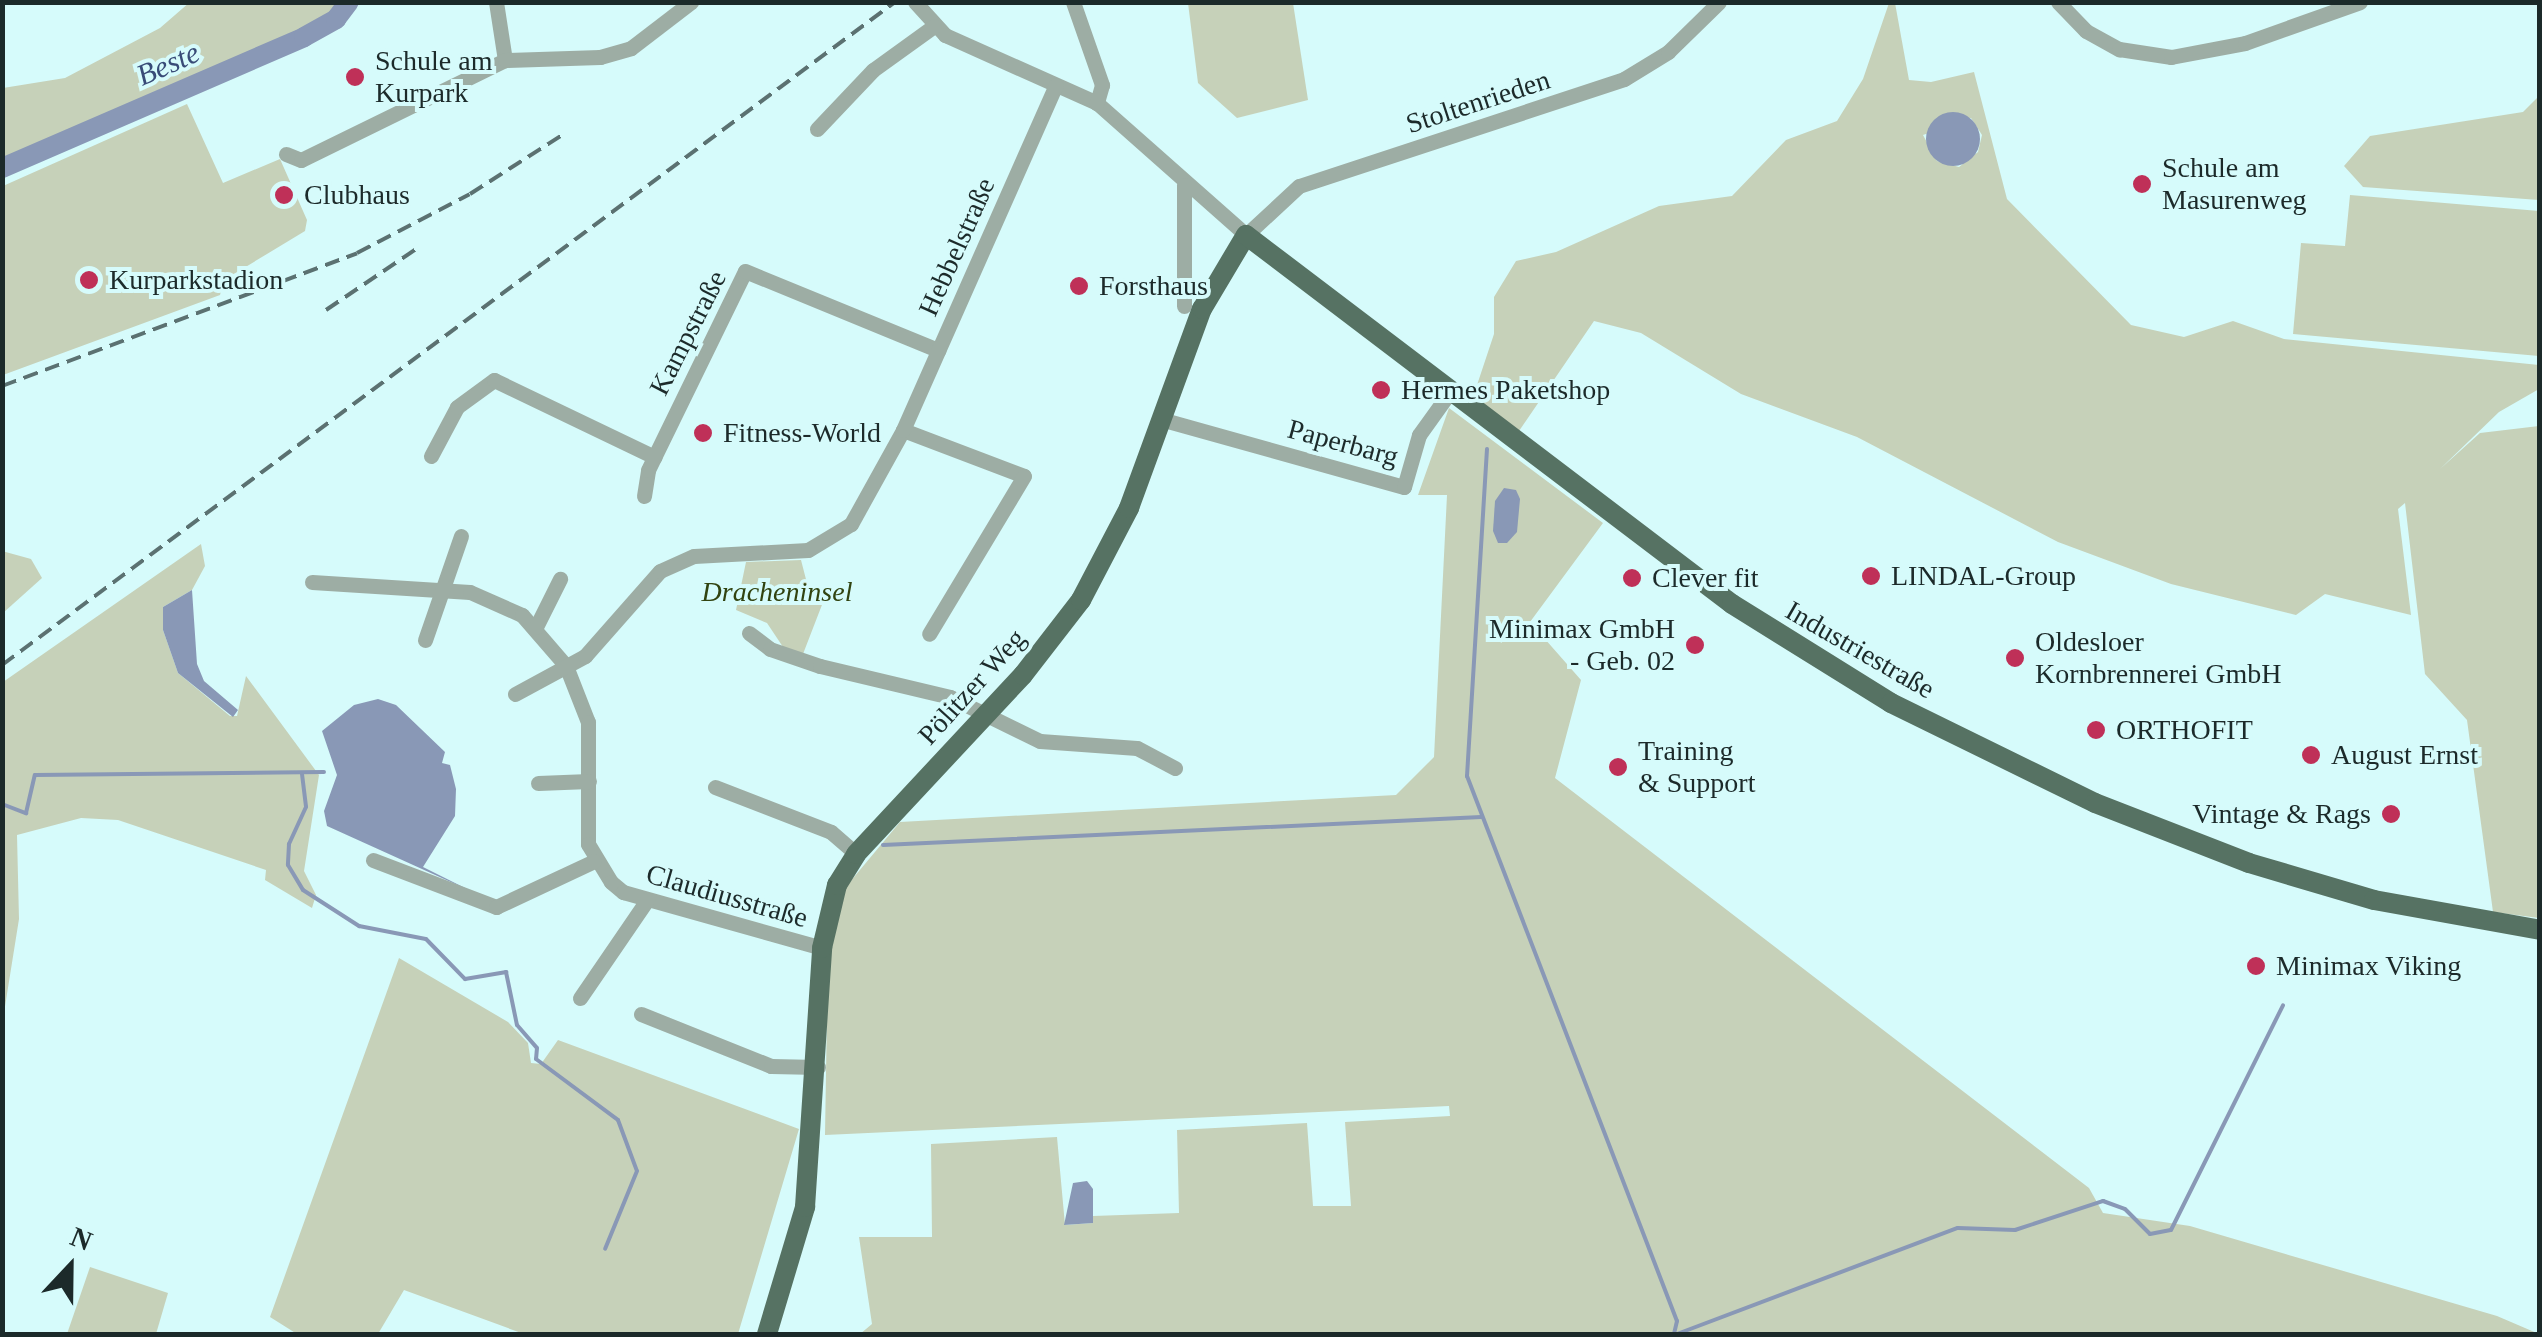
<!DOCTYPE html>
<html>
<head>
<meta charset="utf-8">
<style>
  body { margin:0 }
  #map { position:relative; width:2542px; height:1337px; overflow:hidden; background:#d6fbfb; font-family:"Times New Roman",serif }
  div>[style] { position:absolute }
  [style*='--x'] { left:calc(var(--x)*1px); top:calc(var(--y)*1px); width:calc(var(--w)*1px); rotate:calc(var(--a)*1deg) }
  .green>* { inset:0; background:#c6d1b9 }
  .water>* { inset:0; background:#8998b6 }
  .round { border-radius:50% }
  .stream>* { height:4px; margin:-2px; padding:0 2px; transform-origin:2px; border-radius:2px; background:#8998b6 }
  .river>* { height:20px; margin:-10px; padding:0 10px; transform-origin:10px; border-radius:10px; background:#8998b6 }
  .minor>* { height:15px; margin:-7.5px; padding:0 7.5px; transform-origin:7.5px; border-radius:7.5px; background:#9dada4 }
  .major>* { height:20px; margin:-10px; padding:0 10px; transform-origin:10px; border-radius:10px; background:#567263 }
  .rail>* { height:4px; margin-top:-2px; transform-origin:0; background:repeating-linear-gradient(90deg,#5b7171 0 15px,transparent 0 23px) }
  .dots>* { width:28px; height:28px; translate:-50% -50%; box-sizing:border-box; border:5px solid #d6fbfb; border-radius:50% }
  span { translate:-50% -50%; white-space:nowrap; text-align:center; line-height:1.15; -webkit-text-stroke:8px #d6fbfb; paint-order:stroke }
  .poi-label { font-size:28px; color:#1c2a2a }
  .left { translate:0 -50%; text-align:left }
  .right { translate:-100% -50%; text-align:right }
  .street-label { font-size:28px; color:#1c2a2a }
  .park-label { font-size:28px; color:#314310; font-style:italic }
  .water-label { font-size:30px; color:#384b77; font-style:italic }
  .frame { position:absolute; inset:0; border:5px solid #1c2a2a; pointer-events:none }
  .north { position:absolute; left:20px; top:1217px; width:100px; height:100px; -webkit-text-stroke:8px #d6fbfb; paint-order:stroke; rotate:22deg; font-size:28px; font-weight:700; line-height:40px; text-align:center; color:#1c2a2a }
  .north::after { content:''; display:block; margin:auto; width:35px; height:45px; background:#1c2a2a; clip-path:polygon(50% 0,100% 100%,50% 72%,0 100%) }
</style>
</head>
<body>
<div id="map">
  <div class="green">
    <i style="clip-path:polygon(190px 2px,349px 3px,336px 19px,304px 37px,3px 168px,3px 88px,65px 78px,160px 28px)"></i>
    <i style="clip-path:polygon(1188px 3px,1293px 3px,1308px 100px,1237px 118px,1198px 83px)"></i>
    <i style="clip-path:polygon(evenodd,1889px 3px,1895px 3px,1909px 80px,1931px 82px,1974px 72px,2007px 199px,2131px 325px,2184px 337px,2233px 321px,2284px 339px,2539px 365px,2539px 389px,2499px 412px,2440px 469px,2480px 433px,2539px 426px,2539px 918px,2493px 912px,2467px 720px,2425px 674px,2405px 503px,2398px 509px,2411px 615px,2325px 594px,2296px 615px,2171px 584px,2058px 542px,1857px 437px,1741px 394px,1641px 333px,1594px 321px,1519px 431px,1473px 397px,1494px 334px,1494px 297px,1516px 261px,1556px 252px,1659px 206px,1732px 196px,1786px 140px,1837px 121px,1863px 79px,1889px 3px,1971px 118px,1982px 135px,1978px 152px,1959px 167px,1937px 161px,1923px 135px,1971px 118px)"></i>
    <i style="clip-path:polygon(2539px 96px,2539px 200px,2363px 187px,2344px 166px,2370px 136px,2523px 112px)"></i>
    <i style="clip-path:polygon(187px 104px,223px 183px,280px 159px,307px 220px,305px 231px,224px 280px,220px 295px,3px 375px,3px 186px)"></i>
    <i style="clip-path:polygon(2350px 195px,2539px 211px,2539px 356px,2293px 334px,2301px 243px,2345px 246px)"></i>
    <i style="clip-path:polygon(1449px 408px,1603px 523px,1530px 622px,1581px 680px,1555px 778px,2089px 1188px,2103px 1213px,2190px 1226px,2497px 1316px,2539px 1334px,860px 1334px,872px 1324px,859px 1237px,932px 1237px,931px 1144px,1057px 1137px,1065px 1225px,1093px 1223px,1093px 1216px,1179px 1213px,1177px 1130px,1307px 1123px,1313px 1206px,1351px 1206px,1345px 1122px,1450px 1116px,1449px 1106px,825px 1135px,828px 950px,844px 889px,900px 822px,1396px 795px,1434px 757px,1447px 495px,1418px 495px)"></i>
    <i style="clip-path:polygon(201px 544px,205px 566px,192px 590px,163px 607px,163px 630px,178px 673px,230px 716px,237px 716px,246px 676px,319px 775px,304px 871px,316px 895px,312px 908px,265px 880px,266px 870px,118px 820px,81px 818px,17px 835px,19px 919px,3px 1019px,3px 682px)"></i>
    <i style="clip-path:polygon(2px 551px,31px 559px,42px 578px,3px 613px)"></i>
    <i style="clip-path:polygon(801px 560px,809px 591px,825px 597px,803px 654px,783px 647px,767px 623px,736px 610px,746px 562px)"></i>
    <i style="clip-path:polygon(399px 958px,508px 1022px,528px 1043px,531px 1063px,541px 1064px,558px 1040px,799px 1129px,738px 1334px,524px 1334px,404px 1290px,378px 1334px,297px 1334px,270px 1317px)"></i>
    <i style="clip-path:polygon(90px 1267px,168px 1293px,156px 1334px,67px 1334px)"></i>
  </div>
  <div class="water">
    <i class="round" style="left:1926px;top:112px;width:54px;height:54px"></i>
    <i style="clip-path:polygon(1504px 488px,1516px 490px,1520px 499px,1517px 532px,1507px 543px,1498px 543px,1493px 531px,1495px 501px)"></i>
    <i style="clip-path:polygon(192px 590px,197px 664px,204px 681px,238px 710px,233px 717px,178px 673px,163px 630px,163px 607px)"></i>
    <i style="clip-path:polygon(378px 699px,396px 705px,445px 752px,442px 763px,450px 765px,456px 789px,455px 816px,423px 867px,475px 893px,327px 826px,324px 811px,337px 775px,322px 731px,354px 705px)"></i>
    <i style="clip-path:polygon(1087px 1181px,1093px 1189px,1093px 1223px,1064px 1225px,1073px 1183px)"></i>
  </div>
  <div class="stream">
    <i style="--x:1487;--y:449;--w:328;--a:93.5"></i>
    <i style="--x:1467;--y:776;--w:584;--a:68.93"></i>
    <i style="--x:1677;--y:1321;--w:13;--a:103"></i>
    <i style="--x:302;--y:774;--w:33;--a:83"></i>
    <i style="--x:306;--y:807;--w:41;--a:114.7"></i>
    <i style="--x:289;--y:844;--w:21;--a:93"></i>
    <i style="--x:288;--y:865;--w:29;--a:59"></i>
    <i style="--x:303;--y:890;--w:67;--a:32.7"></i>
    <i style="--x:359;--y:926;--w:68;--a:11"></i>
    <i style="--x:426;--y:939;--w:56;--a:45.7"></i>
    <i style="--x:465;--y:979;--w:42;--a:-9.7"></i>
    <i style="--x:506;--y:972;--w:54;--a:78.3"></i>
    <i style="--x:517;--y:1025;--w:30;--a:49"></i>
    <i style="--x:537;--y:1048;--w:11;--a:95"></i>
    <i style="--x:536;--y:1059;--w:102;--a:36.6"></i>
    <i style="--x:618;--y:1120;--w:54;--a:69.6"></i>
    <i style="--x:637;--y:1171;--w:84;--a:112.3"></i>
    <i style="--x:2;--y:804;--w:26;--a:21"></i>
    <i style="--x:26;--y:813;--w:39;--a:-77"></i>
    <i style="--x:35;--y:775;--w:289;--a:-0.6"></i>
    <i style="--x:883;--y:845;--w:599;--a:-2.68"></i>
    <i style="--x:1677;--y:1334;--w:300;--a:-20.7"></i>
    <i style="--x:1958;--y:1228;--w:57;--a:2"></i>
    <i style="--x:2015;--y:1230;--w:93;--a:-18.2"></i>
    <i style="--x:2103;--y:1201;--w:23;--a:20"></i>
    <i style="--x:2125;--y:1209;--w:35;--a:45"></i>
    <i style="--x:2150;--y:1234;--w:21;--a:-11"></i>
    <i style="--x:2171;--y:1230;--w:251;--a:-63.5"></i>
  </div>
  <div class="river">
    <i style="--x:2;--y:168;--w:329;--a:-23.4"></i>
    <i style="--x:304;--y:37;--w:37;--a:-29"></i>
    <i style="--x:336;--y:19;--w:21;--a:-53"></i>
  </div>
  <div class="minor">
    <i style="--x:496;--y:2;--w:59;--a:81.2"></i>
    <i style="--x:915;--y:2;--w:45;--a:47.7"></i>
    <i style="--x:945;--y:35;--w:167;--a:24.1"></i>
    <i style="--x:1097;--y:103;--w:199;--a:41.5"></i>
    <i style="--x:1246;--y:235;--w:72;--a:-42.8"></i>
    <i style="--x:1299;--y:186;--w:342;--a:-18.2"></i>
    <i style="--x:1624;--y:79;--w:52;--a:-31.5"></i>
    <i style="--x:1668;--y:52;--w:71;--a:-44.4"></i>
    <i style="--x:1073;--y:2;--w:88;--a:70.7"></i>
    <i style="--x:1102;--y:85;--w:19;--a:106"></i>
    <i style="--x:2058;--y:2;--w:40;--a:46"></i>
    <i style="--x:2086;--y:31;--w:38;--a:29"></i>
    <i style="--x:2119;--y:49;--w:53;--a:8.7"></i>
    <i style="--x:2171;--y:57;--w:75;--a:-10.7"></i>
    <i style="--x:2245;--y:43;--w:122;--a:-19.6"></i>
    <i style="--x:817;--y:129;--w:81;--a:-46.5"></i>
    <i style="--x:873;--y:70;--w:75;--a:-35.8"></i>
    <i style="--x:286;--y:154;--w:16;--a:22"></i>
    <i style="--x:301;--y:160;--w:227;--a:-26.1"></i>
    <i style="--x:505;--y:60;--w:95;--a:-1.8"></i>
    <i style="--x:600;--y:57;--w:32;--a:-16"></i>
    <i style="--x:631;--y:48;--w:76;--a:-37.5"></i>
    <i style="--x:1184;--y:306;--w:121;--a:-90"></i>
    <i style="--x:1164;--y:420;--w:249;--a:15.6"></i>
    <i style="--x:1404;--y:487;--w:54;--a:-73.9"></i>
    <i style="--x:1419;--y:435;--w:57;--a:-54.3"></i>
    <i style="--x:903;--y:430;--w:129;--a:20.8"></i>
    <i style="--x:1024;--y:476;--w:184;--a:121"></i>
    <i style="--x:431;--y:456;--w:55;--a:-62"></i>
    <i style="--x:457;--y:407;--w:46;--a:-36.1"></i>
    <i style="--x:494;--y:380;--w:178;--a:25.6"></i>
    <i style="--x:644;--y:496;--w:26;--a:-81"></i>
    <i style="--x:648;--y:470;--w:221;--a:-64"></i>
    <i style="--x:745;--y:271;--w:209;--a:22.3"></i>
    <i style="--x:312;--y:582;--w:158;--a:3.6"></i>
    <i style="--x:470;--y:592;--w:57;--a:23.9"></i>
    <i style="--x:522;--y:615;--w:67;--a:49.2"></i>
    <i style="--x:566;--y:666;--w:60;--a:68.6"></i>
    <i style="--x:588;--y:722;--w:122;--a:90"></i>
    <i style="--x:588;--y:844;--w:44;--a:58.8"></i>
    <i style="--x:611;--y:882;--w:16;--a:40"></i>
    <i style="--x:623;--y:892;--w:207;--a:15.7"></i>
    <i style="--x:536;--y:627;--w:54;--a:-63.4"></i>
    <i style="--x:749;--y:633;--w:26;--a:37"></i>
    <i style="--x:770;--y:649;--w:53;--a:18.8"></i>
    <i style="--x:820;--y:666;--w:134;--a:13.4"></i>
    <i style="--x:950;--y:697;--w:100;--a:26.1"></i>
    <i style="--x:1040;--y:741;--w:97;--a:4.1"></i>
    <i style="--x:1137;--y:748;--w:43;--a:27.8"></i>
    <i style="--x:425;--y:640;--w:110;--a:-70.9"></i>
    <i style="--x:515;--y:694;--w:80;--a:-28.5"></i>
    <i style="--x:585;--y:656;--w:113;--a:-48.6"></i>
    <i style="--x:660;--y:571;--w:37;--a:-24"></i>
    <i style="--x:694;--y:556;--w:114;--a:-3"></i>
    <i style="--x:808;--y:550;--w:50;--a:-31.2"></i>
    <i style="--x:851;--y:524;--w:107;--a:-61"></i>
    <i style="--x:903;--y:430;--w:377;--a:-66.1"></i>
    <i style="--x:538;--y:783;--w:51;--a:-2.2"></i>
    <i style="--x:715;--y:787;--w:124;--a:21.2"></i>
    <i style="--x:831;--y:832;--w:33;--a:41"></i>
    <i style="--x:373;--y:860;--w:132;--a:20.9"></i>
    <i style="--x:496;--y:907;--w:108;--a:-25.1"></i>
    <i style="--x:580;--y:998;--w:119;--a:-55.6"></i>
    <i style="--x:641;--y:1014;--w:140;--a:21.8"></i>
    <i style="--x:771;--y:1066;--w:47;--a:1.2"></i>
  </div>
  <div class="major">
    <i style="--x:767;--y:1334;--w:133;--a:-73.3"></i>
    <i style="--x:805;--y:1207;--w:260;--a:-86.2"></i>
    <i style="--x:822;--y:948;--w:65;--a:-76.6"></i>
    <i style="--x:837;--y:885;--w:36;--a:-58"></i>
    <i style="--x:856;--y:854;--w:245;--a:-47"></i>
    <i style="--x:1023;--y:675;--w:95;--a:-52.3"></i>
    <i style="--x:1081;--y:600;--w:104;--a:-62.4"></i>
    <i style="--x:1129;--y:508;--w:212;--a:-69.9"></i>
    <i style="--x:1202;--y:309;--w:86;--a:-59.3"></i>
    <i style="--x:1246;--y:235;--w:610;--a:37.21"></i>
    <i style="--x:1732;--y:604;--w:187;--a:31.9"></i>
    <i style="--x:1891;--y:703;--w:227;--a:26.1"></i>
    <i style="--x:2095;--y:803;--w:165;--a:21.3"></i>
    <i style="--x:2249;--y:863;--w:130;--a:16.5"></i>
    <i style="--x:2374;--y:900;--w:169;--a:10.2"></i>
  </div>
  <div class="rail">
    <i style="--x:326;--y:310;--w:109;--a:-34.1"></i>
    <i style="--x:2;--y:386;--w:379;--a:-20.5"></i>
    <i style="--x:357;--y:253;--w:127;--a:-27.6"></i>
    <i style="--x:470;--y:194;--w:112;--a:-32.6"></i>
    <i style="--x:2;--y:665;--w:1112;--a:-36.59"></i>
  </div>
  <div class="dots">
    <i style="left:355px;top:77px;background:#bf3058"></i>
    <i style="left:2142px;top:184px;background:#bf3058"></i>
    <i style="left:284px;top:195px;background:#bf3058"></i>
    <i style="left:89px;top:280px;background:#bf3058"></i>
    <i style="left:1079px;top:286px;background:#bf3058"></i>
    <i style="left:1381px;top:390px;background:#bf3058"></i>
    <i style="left:703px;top:433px;background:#bf3058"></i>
    <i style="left:1871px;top:576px;background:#bf3058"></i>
    <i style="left:1632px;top:578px;background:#bf3058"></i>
    <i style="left:1695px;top:645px;background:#bf3058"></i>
    <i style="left:2015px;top:658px;background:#bf3058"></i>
    <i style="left:2096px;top:730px;background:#bf3058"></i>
    <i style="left:2311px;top:755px;background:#bf3058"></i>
    <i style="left:1618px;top:767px;background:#bf3058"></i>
    <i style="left:2391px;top:814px;background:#bf3058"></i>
    <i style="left:2256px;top:966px;background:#bf3058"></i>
  </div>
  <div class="poi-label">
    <span class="left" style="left:375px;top:77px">Schule am<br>Kurpark</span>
    <span class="left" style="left:2162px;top:184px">Schule am<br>Masurenweg</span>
    <span class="left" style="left:304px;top:195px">Clubhaus</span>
    <span class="left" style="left:109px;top:280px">Kurparkstadion</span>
    <span class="left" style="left:1099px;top:286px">Forsthaus</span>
    <span class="left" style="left:1401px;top:390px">Hermes Paketshop</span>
    <span class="left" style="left:723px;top:433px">Fitness-World</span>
    <span class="left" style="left:1891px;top:576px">LINDAL-Group</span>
    <span class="left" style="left:1652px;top:578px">Clever fit</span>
    <span class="right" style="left:1675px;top:645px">Minimax GmbH<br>- Geb. 02</span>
    <span class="left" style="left:2035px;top:658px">Oldesloer<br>Kornbrennerei GmbH</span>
    <span class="left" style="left:2116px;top:730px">ORTHOFIT</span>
    <span class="left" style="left:1638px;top:767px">Training<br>&amp; Support</span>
    <span class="left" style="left:2331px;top:755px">August Ernst</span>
    <span class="right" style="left:2371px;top:814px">Vintage &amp; Rags</span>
    <span class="left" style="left:2276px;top:966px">Minimax Viking</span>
  </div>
  <div class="street-label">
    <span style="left:1478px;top:102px;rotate:-18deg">Stoltenrieden</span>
    <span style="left:957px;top:247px;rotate:-66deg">Hebbelstraße</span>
    <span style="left:688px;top:333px;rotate:-63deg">Kampstraße</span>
    <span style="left:1343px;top:443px;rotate:15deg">Paperbarg</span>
    <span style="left:1860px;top:650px;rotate:30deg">Industriestraße</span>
    <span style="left:972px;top:687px;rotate:-48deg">Pölitzer Weg</span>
    <span style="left:727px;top:896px;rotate:16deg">Claudiusstraße</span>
  </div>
  <div class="park-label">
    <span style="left:777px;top:592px">Dracheninsel</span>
  </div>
  <div class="water-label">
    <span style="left:168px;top:64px;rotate:-24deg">Beste</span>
  </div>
  <div class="frame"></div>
  <div class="north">N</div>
</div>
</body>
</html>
